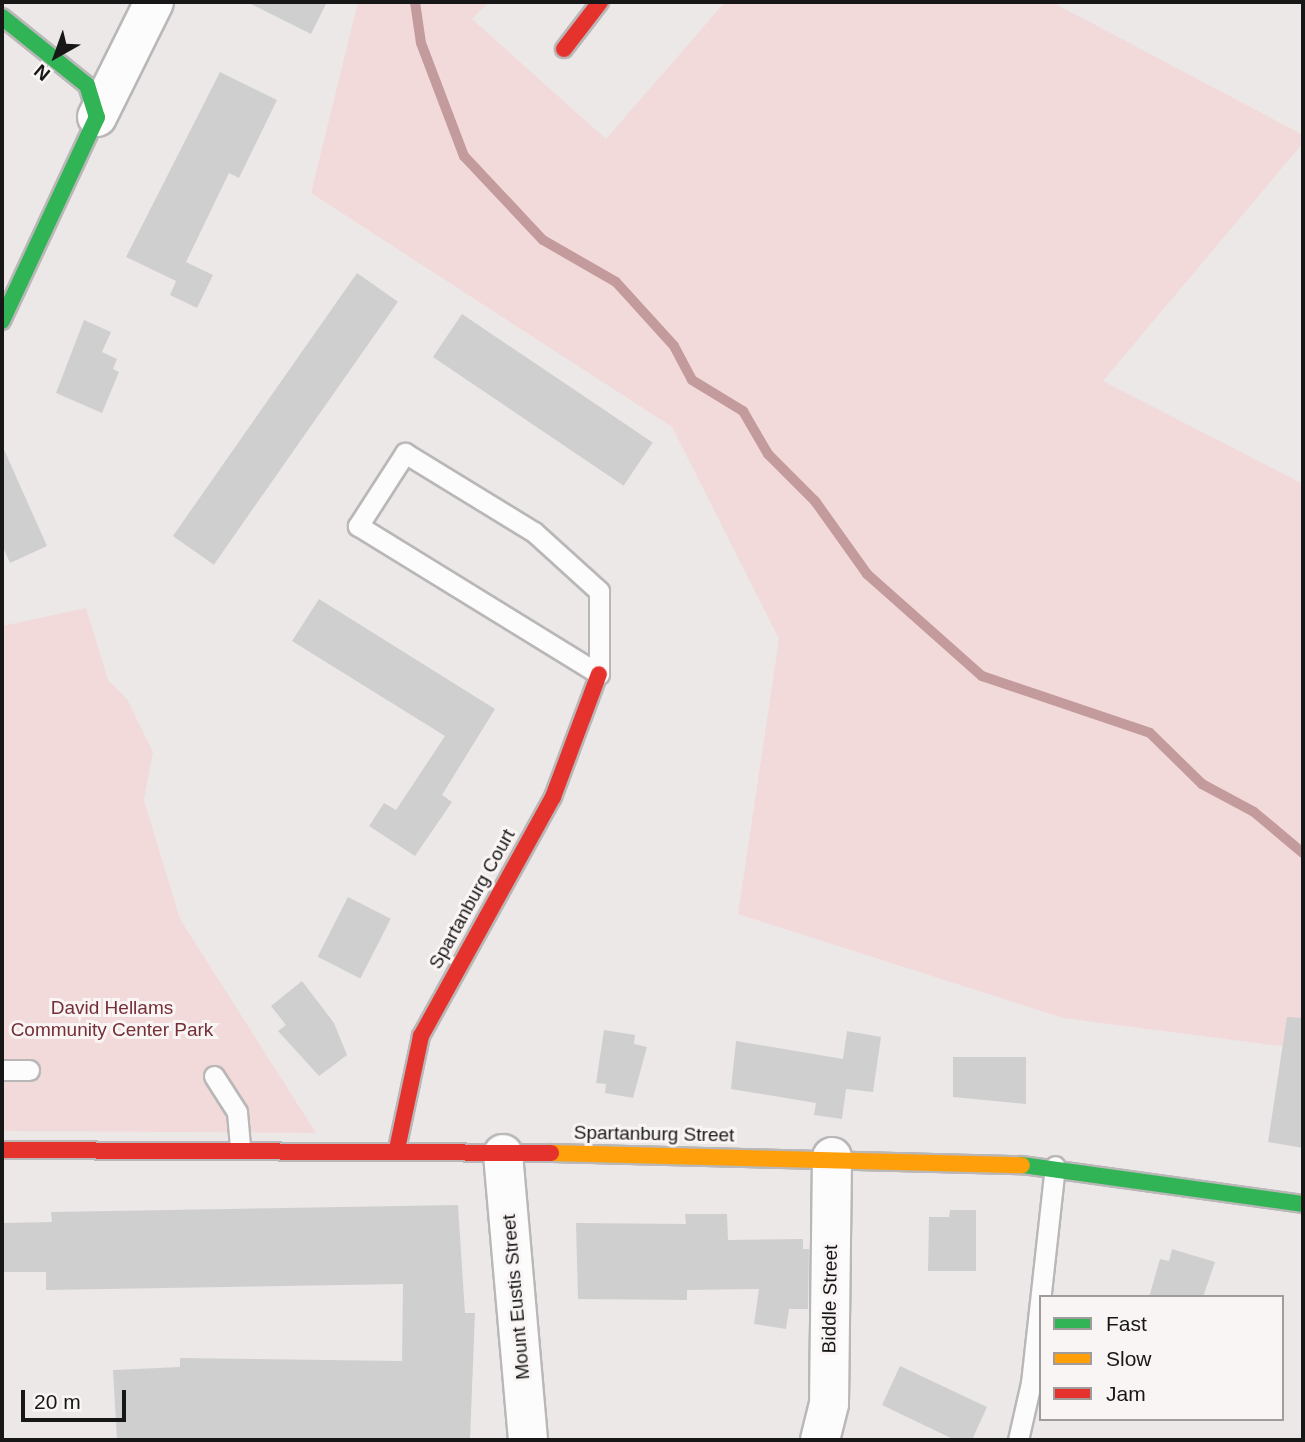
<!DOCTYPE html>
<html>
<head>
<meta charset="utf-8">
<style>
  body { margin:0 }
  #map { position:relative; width:1305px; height:1442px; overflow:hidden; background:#ece8e8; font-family:Arial,sans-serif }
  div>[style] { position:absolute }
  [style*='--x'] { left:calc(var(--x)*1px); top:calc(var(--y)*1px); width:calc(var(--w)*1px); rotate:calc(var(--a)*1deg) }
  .green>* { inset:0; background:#f3dada }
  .stream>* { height:10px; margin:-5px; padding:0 5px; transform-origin:5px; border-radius:5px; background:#c39b9c }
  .building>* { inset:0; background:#d0cfcf; transform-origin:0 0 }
  .roads { filter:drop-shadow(2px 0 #b9b7b7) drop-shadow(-2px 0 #b9b7b7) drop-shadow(0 2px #b9b7b7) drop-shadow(0 -2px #b9b7b7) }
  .lane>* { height:19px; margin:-9.5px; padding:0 9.5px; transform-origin:9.5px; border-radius:9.5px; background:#fcfcfc }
  .street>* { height:38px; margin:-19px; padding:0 19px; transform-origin:19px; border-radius:19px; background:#fcfcfc }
  .fast>* { height:16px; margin:-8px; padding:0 8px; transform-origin:8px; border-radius:8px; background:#30b455 }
  .slow>* { height:16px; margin:-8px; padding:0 8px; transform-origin:8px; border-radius:8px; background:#ff9f0a }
  .jam>* { height:16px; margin:-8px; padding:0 8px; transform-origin:8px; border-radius:8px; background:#e5322d }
  span { translate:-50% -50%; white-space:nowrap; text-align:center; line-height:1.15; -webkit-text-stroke:6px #faf5f5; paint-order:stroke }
  .street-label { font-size:19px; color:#181717 }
  .park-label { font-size:19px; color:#752f36 }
  .frame { position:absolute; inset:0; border:4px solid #181717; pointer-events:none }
  .legend { position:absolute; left:1039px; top:1295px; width:245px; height:126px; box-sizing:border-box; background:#faf5f5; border:2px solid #a09c9c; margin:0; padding:9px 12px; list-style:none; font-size:21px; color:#181717 }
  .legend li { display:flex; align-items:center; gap:14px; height:35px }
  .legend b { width:35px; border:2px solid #a09c9c }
  .north { position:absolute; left:21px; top:21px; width:70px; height:70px; -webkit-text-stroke:5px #faf5f5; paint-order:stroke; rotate:220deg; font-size:19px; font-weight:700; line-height:28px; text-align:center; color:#181717 }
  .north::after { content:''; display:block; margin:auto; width:24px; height:32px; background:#181717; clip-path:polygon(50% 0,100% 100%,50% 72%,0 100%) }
  .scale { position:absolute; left:21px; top:1390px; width:105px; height:32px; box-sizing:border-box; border:4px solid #181717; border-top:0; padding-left:9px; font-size:21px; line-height:24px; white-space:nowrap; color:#181717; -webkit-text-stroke:5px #faf5f5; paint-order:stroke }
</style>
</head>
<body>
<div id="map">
  <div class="green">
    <i style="clip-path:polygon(358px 2px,489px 2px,472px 19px,606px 139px,725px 2px,1052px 2px,1303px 135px,1303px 143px,1103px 381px,1303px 484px,1303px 1049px,1063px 1018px,738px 914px,779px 639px,672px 427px,311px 193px)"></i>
    <i style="clip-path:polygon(86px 608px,108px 680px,127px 699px,153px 752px,144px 800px,180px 919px,316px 1133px,2px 1131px,2px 626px)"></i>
  </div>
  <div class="stream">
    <i style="--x:415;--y:2;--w:41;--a:81.7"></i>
    <i style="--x:421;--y:43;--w:121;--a:69.2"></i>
    <i style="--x:464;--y:156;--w:115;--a:46.8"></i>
    <i style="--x:543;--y:240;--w:84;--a:29.9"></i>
    <i style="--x:616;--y:282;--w:86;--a:47.8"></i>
    <i style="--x:674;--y:346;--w:38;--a:62"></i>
    <i style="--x:692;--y:380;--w:60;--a:31.3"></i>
    <i style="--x:743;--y:411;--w:50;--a:59.8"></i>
    <i style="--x:768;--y:454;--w:66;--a:45"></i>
    <i style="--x:815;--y:501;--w:90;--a:54.5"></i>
    <i style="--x:867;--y:574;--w:154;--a:41.6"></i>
    <i style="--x:982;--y:676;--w:177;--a:18.7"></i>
    <i style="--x:1150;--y:733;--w:73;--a:44.4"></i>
    <i style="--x:1202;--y:784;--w:59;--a:28.3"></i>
    <i style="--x:1254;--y:812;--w:64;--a:39.9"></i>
  </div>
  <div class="building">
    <i style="clip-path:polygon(247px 2px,327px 2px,311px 34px)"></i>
    <i style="clip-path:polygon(220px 72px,277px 100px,239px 178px,229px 173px,186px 262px,213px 275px,197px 308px,170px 295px,176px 281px,126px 257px)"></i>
    <i style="left:357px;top:273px;width:50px;height:321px;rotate:35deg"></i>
    <i style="left:462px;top:314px;width:230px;height:52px;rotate:34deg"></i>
    <i style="clip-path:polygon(84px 320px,111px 332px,102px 352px,117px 359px,113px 369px,119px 372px,102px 413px,56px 393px)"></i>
    <i style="clip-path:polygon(2px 445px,47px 546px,10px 563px,2px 545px)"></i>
    <i style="clip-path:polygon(319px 599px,495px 709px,442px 795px,452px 802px,415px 856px,369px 826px,384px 803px,396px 810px,445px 736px,292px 641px)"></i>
    <i style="left:348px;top:897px;width:48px;height:67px;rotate:27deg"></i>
    <i style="clip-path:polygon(302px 981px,334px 1023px,347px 1055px,319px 1076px,278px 1031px,286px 1025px,271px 1006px)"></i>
    <i style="clip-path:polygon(1287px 1017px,1303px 1018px,1303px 1148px,1268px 1142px)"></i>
    <i style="clip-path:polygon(604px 1030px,635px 1035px,634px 1044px,647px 1047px,633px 1098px,605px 1093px,606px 1084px,596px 1083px)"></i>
    <i style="clip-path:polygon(847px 1031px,881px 1037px,873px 1092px,846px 1089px,842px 1119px,814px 1115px,816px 1103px,731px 1089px,736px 1041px,843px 1059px)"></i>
    <i style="clip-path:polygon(953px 1057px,1026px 1057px,1026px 1104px,953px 1097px)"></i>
    <i style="clip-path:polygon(458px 1205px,465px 1313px,475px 1313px,470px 1440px,117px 1440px,113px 1370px,180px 1367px,180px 1358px,402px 1361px,403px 1284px,46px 1290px,46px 1272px,2px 1272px,2px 1223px,52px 1222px,51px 1212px)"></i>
    <i style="clip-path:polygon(950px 1210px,976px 1210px,976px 1271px,928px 1271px,929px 1217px,949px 1217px)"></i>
    <i style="clip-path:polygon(685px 1214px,727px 1214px,728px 1240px,803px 1239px,803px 1249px,809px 1249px,808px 1309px,789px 1309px,786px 1329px,754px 1324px,759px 1289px,687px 1290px,687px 1300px,578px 1299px,576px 1223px,686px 1224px)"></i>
    <i style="clip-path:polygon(1172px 1249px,1215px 1262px,1203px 1297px,1149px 1297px,1160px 1259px,1169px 1261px)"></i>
    <i style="clip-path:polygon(900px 1366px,987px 1407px,972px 1440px,955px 1440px,882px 1405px)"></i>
  </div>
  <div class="roads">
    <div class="lane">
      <i style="--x:405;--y:453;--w:151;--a:31.5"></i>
      <i style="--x:534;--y:532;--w:88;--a:42.2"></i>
      <i style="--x:599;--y:591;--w:83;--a:90"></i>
      <i style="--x:599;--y:674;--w:283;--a:-148.4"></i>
      <i style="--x:358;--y:526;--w:87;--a:-57.2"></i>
      <i style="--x:2;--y:1070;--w:27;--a:0"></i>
      <i style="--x:214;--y:1076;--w:43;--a:57.4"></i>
      <i style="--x:237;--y:1112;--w:37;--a:85"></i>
      <i style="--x:1018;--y:1440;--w:58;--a:-77.2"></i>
      <i style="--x:1031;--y:1383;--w:218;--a:-83.7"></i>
    </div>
    <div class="street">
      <i style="--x:97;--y:117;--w:128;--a:-63.6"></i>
      <i style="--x:503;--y:1154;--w:287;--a:85"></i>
      <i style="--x:820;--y:1440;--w:37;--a:-76"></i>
      <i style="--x:829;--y:1404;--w:247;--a:-89.3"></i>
    </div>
    <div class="fast">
      <i style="--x:2;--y:17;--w:109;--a:38.7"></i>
      <i style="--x:87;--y:85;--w:34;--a:73"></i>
      <i style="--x:97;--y:117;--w:225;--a:115"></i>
      <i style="--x:1022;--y:1165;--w:284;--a:7.9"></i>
    </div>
    <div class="slow">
      <i style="--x:551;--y:1153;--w:471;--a:1.5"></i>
    </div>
    <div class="jam">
      <i style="--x:564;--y:49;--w:59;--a:-52.5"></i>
      <i style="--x:397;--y:1149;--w:116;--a:-78"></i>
      <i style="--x:421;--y:1036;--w:273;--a:-61.1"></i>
      <i style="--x:553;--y:797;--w:131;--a:-69.5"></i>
      <i style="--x:2;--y:1150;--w:549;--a:0.31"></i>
    </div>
  </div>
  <div class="street-label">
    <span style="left:472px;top:899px;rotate:-61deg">Spartanburg Court</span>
    <span style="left:654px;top:1134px;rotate:1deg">Spartanburg Street</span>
    <span style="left:516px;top:1297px;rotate:-95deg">Mount Eustis Street</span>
    <span style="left:830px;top:1299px;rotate:-89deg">Biddle Street</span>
  </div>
  <div class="park-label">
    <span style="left:112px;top:1019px">David Hellams<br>Community Center Park</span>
  </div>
  <div class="frame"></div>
  <ul class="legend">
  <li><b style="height:9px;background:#30b455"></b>Fast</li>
  <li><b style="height:9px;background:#ff9f0a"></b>Slow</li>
  <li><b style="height:9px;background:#e5322d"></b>Jam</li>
  </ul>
  <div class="north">N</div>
  <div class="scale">20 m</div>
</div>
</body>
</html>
